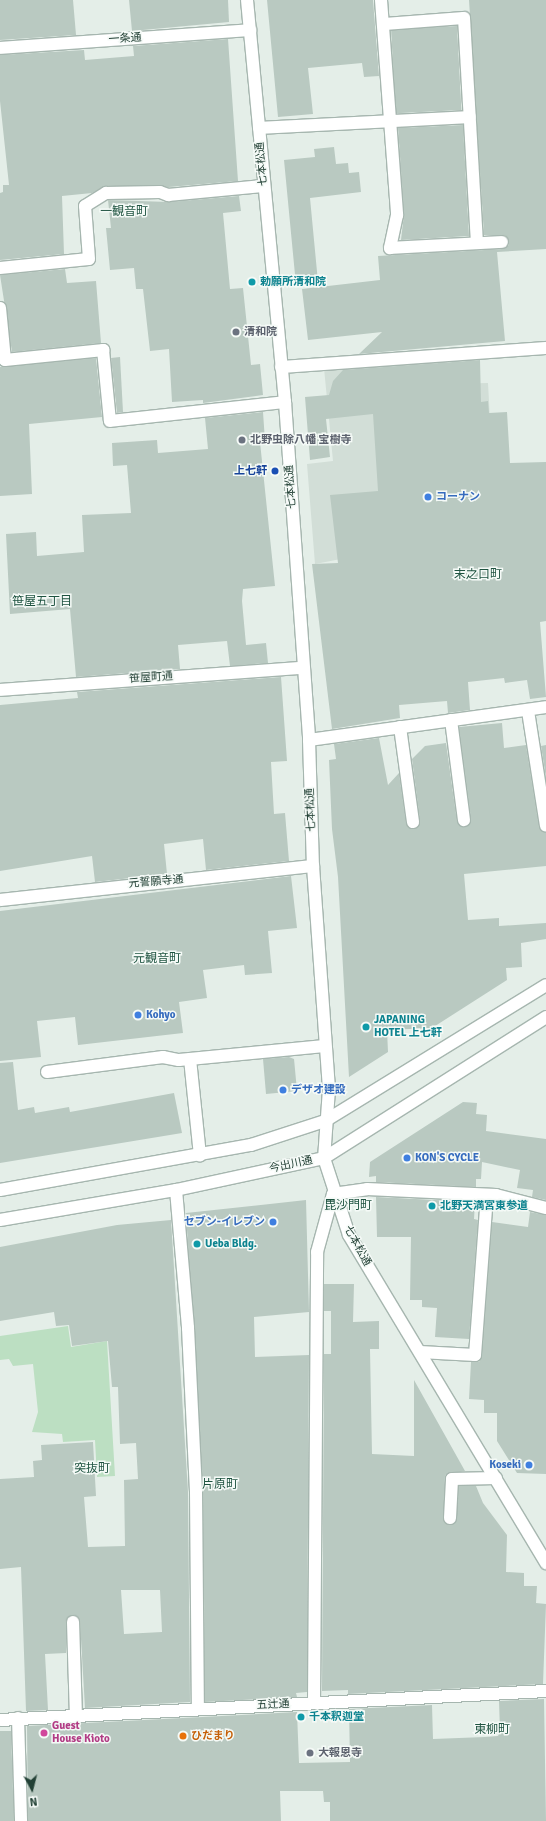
<!DOCTYPE html>
<html>
<head>
<meta charset="utf-8">
<style>
  body { margin:0 }
  #map { position:relative; width:546px; height:1821px; overflow:hidden; background:#e4eee8; font-family:Signika,"Noto Sans JP",sans-serif }
  div>[style] { position:absolute }
  [style*='--x'] { left:calc(var(--x)*1px); top:calc(var(--y)*1px); width:calc(var(--w)*1px); rotate:calc(var(--a)*1deg) }
  .built>* { inset:0; background:#d2ded7 }
  .green>* { inset:0; background:#bcdfc2 }
  .building>* { inset:0; background:#b9c9c1; transform-origin:0 0 }
  .roads { filter:drop-shadow(1px 0 #a6b6af) drop-shadow(-1px 0 #a6b6af) drop-shadow(0 1px #a6b6af) drop-shadow(0 -1px #a6b6af) }
  .service>* { height:12px; margin:-6px; padding:0 6px; transform-origin:6px; border-radius:6px; background:#fff }
  .minor>* { height:12px; margin:-6px; padding:0 6px; transform-origin:6px; border-radius:6px; background:#fff }
  .tertiary>* { height:12px; margin:-6px; padding:0 6px; transform-origin:6px; border-radius:6px; background:#fff }
  .secondary>* { height:12px; margin:-6px; padding:0 6px; transform-origin:6px; border-radius:6px; background:#fff }
  .dots>* { width:11px; height:11px; translate:-50% -50%; box-sizing:border-box; border:2px solid #f5faf7; border-radius:50% }
  span { translate:-50% -50%; white-space:nowrap; text-align:center; line-height:1.15; -webkit-text-stroke:3px #f5faf7; paint-order:stroke }
  .street-label { font-size:11px; color:#224035 }
  .culture-label { font-size:11px; color:#0d838f; font-weight:700 }
  .left { translate:0 -50%; text-align:left }
  .worship-label { font-size:11px; color:#5b616d; font-weight:700 }
  .transit-label { font-size:11px; color:#164399; font-weight:700 }
  .right { translate:-100% -50%; text-align:right }
  .shop-label { font-size:11px; color:#366cbe; font-weight:700 }
  .hotel-label { font-size:11px; color:#b23c85; font-weight:700 }
  .food-label { font-size:11px; color:#c56008; font-weight:700 }
  .neighbourhood-label { font-size:12px; color:#1e5340 }
  .north { position:absolute; left:12px; top:1769px; width:40px; height:40px; -webkit-text-stroke:3px #f5faf7; paint-order:stroke; rotate:173deg; font-size:11px; font-weight:700; line-height:16px; text-align:center; color:#224035 }
  .north::after { content:''; display:block; margin:auto; width:14px; height:18px; background:#224035; clip-path:polygon(50% 0,100% 100%,50% 72%,0 100%) }
</style>
</head>
<body>
<div id="map">
  <div class="built">
    <i style="clip-path:polygon(436px 357px,438px 384px,488px 383px,496px 529px,315px 564px,307px 464px,333px 461px,324px 368px)"></i>
  </div>
  <div class="green">
    <i style="clip-path:polygon(68px 1326px,71px 1347px,107px 1341px,115px 1476px,97px 1477px,95px 1440px,63px 1442px,62px 1434px,32px 1432px,38px 1412px,33px 1364px,13px 1366px,9px 1359px,0 1360px,0 1336px)"></i>
  </div>
  <div class="building">
    <i style="clip-path:polygon(0 0,73px 0,76px 35px,0 40px)"></i>
    <i style="clip-path:polygon(129px 0,228px 0,229px 22px,132px 31px)"></i>
    <i style="clip-path:polygon(267px 0,373px 0,379px 76px,364px 77px,362px 63px,308px 68px,313px 114px,278px 117px)"></i>
    <i style="clip-path:polygon(469px 0,546px 0,546px 249px,497px 252px,505px 341px,359px 354px,382px 332px,308px 340px,302px 289px,380px 280px,378px 256px,502px 249px,509px 245px,505px 235px,484px 235px)"></i>
    <i style="left:457px;top:26px;width:84px;height:66px;rotate:87deg"></i>
    <i style="clip-path:polygon(228px 39px,238px 181px,169px 187px,106px 186px,92px 193px,62px 196px,64px 254px,0 260px,0 193px,3px 192px,3px 185px,9px 185px,0 101px,0 55px,84px 50px,85px 60px,134px 56px,133px 46px)"></i>
    <i style="clip-path:polygon(463px 125px,469px 236px,401px 240px,404px 214px,398px 128px)"></i>
    <i style="clip-path:polygon(334px 147px,336px 164px,348px 163px,349px 173px,359px 172px,361px 192px,310px 198px,318px 282px,296px 285px,284px 160px,315px 157px,314px 149px)"></i>
    <i style="clip-path:polygon(239px 196px,241px 211px,223px 213px,230px 289px,243px 288px,251px 365px,260px 364px,263px 395px,203px 403px,203px 400px,172px 402px,169px 349px,150px 351px,143px 289px,136px 289px,134px 268px,110px 270px,106px 228px,111px 228px,108px 200px,169px 202px)"></i>
    <i style="clip-path:polygon(65px 269px,67px 283px,96px 281px,101px 343px,12px 352px,0 275px)"></i>
    <i style="clip-path:polygon(120px 357px,123px 412px,117px 413px,111px 358px)"></i>
    <i style="clip-path:polygon(96px 358px,102px 417px,29px 424px,32px 494px,0 496px,0 367px)"></i>
    <i style="clip-path:polygon(480px 360px,481px 402px,488px 401px,489px 413px,507px 412px,510px 463px,546px 462px,546px 621px,540px 622px,546px 697px,530px 699px,527px 680px,505px 683px,504px 678px,468px 682px,470px 710px,448px 713px,447px 701px,399px 705px,400px 718px,332px 729px,312px 564px,338px 563px,330px 495px,378px 491px,373px 414px,326px 419px,330px 457px,310px 460px,305px 397px,329px 395px,333px 381px,343px 370px)"></i>
    <i style="clip-path:polygon(263px 412px,265px 441px,260px 442px,275px 586px,243px 589px,242px 601px,246px 645px,266px 643px,268px 663px,230px 666px,227px 641px,178px 645px,180px 669px,76px 677px,70px 609px,10px 614px,6px 534px,36px 532px,37px 556px,84px 552px,82px 515px,131px 513px,127px 465px,113px 466px,112px 443px,157px 440px,158px 453px,208px 449px,205px 418px)"></i>
    <i style="clip-path:polygon(281px 677px,287px 761px,271px 762px,274px 814px,285px 813px,289px 861px,206px 870px,203px 839px,164px 844px,167px 874px,95px 882px,92px 856px,0 871px,0 705px,78px 698px,77px 692px)"></i>
    <i style="clip-path:polygon(502px 723px,504px 748px,526px 745px,539px 827px,546px 833px,546px 866px,464px 874px,468px 920px,499px 918px,499px 926px,546px 923px,546px 939px,521px 943px,522px 967px,506px 968px,507px 980px,432px 1028px,387px 1030px,388px 1052px,349px 1077px,338px 877px,332px 829px,329px 760px,336px 759px,334px 744px,379px 738px,388px 785px,399px 773px,406px 823px,414px 829px,420px 821px,412px 759px,425px 746px,446px 743px,457px 821px,465px 827px,471px 819px,459px 727px)"></i>
    <i style="clip-path:polygon(546px 745px,546px 778px,541px 746px)"></i>
    <i style="clip-path:polygon(291px 876px,297px 928px,268px 931px,272px 973px,245px 975px,244px 965px,203px 970px,207px 998px,179px 1002px,183px 1033px,78px 1045px,75px 1017px,37px 1021px,41px 1057px,0 1061px,0 911px)"></i>
    <i style="clip-path:polygon(289px 1057px,294px 1059px,297px 1091px,266px 1094px,263px 1059px)"></i>
    <i style="clip-path:polygon(13px 1062px,18px 1110px,34px 1107px,35px 1113px,69px 1107px,70px 1112px,174px 1093px,182px 1133px,0 1163px,0 1063px)"></i>
    <i style="clip-path:polygon(463px 1102px,477px 1103px,476px 1114px,487px 1115px,486px 1131px,546px 1139px,546px 1200px,532px 1197px,533px 1190px,517px 1188px,520px 1170px,482px 1162px,481px 1179px,476px 1179px,476px 1187px,376px 1182px,376px 1176px,369px 1177px,370px 1162px)"></i>
    <i style="clip-path:polygon(376px 1197px,475px 1202px,474px 1219px,478px 1220px,469px 1339px,435px 1337px,437px 1308px,422px 1307px,422px 1300px,410px 1300px,411px 1237px,377px 1237px)"></i>
    <i style="clip-path:polygon(306px 1200px,309px 1312px,254px 1317px,255px 1357px,309px 1355px,307px 1692px,296px 1693px,297px 1697px,205px 1702px,203px 1492px,186px 1213px)"></i>
    <i style="clip-path:polygon(530px 1212px,546px 1215px,546px 1474px,517px 1473px,497px 1441px,497px 1413px,484px 1413px,484px 1400px,469px 1399px,471px 1362px,479px 1362px,482px 1356px,492px 1222px,528px 1227px)"></i>
    <i style="clip-path:polygon(evenodd,171px 1220px,188px 1492px,190px 1702px,85px 1708px,80px 1622px,72px 1615px,66px 1622px,66px 1653px,45px 1654px,48px 1710px,26px 1711px,21px 1567px,0 1569px,0 1479px,34px 1477px,33px 1461px,42px 1460px,41px 1445px,93px 1442px,96px 1496px,84px 1497px,88px 1547px,125px 1546px,124px 1480px,138px 1479px,136px 1443px,120px 1444px,118px 1387px,112px 1387px,108px 1341px,72px 1346px,69px 1325px,56px 1326px,54px 1312px,0 1321px,0 1247px,117px 1225px,171px 1220px,121px 1590px,160px 1590px,162px 1632px,124px 1634px,121px 1590px)"></i>
    <i style="clip-path:polygon(324px 1284px,354px 1284px,353px 1322px,379px 1321px,379px 1349px,370px 1349px,372px 1454px,414px 1456px,414px 1380px,465px 1471px,445px 1475px,444px 1522px,450px 1525px,456px 1522px,459px 1486px,476px 1486px,483px 1503px,507px 1535px,506px 1572px,524px 1573px,524px 1586px,537px 1586px,536px 1603px,546px 1604px,543px 1684px,348px 1694px,348px 1690px,322px 1691px,324px 1354px,331px 1354px,331px 1311px,324px 1311px)"></i>
    <i style="clip-path:polygon(544px 1699px,546px 1821px,330px 1821px,330px 1802px,324px 1802px,323px 1791px,280px 1791px,281px 1821px,28px 1821px,27px 1726px,297px 1712px,299px 1763px,350px 1762px,349px 1709px,432px 1705px,433px 1739px,485px 1737px,498px 1736px,500px 1731px,499px 1701px)"></i>
    <i style="clip-path:polygon(0 1731px,11px 1731px,14px 1821px,0 1821px)"></i>
  </div>
  <div class="roads">
    <div class="service">
      <i style="--x:381;--y:0;--w:216;--a:85.7"></i>
      <i style="--x:397;--y:215;--w:34;--a:102"></i>
      <i style="--x:390;--y:248;--w:112;--a:-3.1"></i>
      <i style="--x:384;--y:24;--w:80;--a:-4.3"></i>
      <i style="--x:464;--y:18;--w:225;--a:86.7"></i>
      <i style="--x:259;--y:128;--w:211;--a:-3"></i>
      <i style="--x:0;--y:268;--w:89;--a:-5.8"></i>
      <i style="--x:89;--y:259;--w:53;--a:-94.3"></i>
      <i style="--x:85;--y:206;--w:25;--a:-32"></i>
      <i style="--x:106;--y:193;--w:54;--a:-1.1"></i>
      <i style="--x:160;--y:192;--w:9;--a:21"></i>
      <i style="--x:168;--y:195;--w:95;--a:-5.4"></i>
      <i style="--x:0;--y:308;--w:52;--a:84.5"></i>
      <i style="--x:5;--y:360;--w:99;--a:-5.8"></i>
      <i style="--x:103;--y:350;--w:71;--a:84.4"></i>
      <i style="--x:110;--y:421;--w:176;--a:-6.2"></i>
      <i style="--x:528;--y:711;--w:116;--a:81.1"></i>
      <i style="--x:451;--y:720;--w:101;--a:82.6"></i>
      <i style="--x:400;--y:727;--w:96;--a:82.2"></i>
      <i style="--x:190;--y:1059;--w:97;--a:84.1"></i>
      <i style="--x:47;--y:1072;--w:117;--a:-7.4"></i>
      <i style="--x:163;--y:1057;--w:16;--a:11"></i>
      <i style="--x:179;--y:1060;--w:146;--a:-5.5"></i>
      <i style="--x:176;--y:1190;--w:139;--a:85"></i>
      <i style="--x:188;--y:1328;--w:164;--a:87.2"></i>
      <i style="--x:196;--y:1492;--w:217;--a:89.5"></i>
      <i style="--x:420;--y:1352;--w:55;--a:3.1"></i>
      <i style="--x:475;--y:1355;--w:160;--a:-85.7"></i>
      <i style="--x:450;--y:1518;--w:39;--a:-87"></i>
      <i style="--x:452;--y:1479;--w:44;--a:-1.3"></i>
      <i style="--x:73;--y:1622;--w:93;--a:88.2"></i>
      <i style="--x:18;--y:1718;--w:103;--a:88.3"></i>
    </div>
    <div class="minor">
      <i style="--x:0;--y:48;--w:251;--a:-4.1"></i>
      <i style="--x:281;--y:367;--w:266;--a:-4.1"></i>
      <i style="--x:0;--y:690;--w:304;--a:-4.2"></i>
      <i style="--x:309;--y:740;--w:239;--a:-7.9"></i>
      <i style="--x:0;--y:900;--w:315;--a:-6.2"></i>
      <i style="--x:314;--y:1703;--w:451;--a:-89.6"></i>
      <i style="--x:317;--y:1252;--w:60;--a:-74.6"></i>
      <i style="--x:333;--y:1194;--w:34;--a:-8"></i>
      <i style="--x:367;--y:1189;--w:129;--a:2.7"></i>
      <i style="--x:496;--y:1195;--w:52;--a:14.6"></i>
      <i style="--x:0;--y:1720;--w:547;--a:-3.04"></i>
    </div>
    <div class="tertiary">
      <i style="--x:247;--y:0;--w:404;--a:84.6"></i>
      <i style="--x:285;--y:402;--w:339;--a:85.9"></i>
      <i style="--x:309;--y:740;--w:126;--a:88.2"></i>
      <i style="--x:313;--y:866;--w:224;--a:85.9"></i>
      <i style="--x:329;--y:1089;--w:69;--a:94.1"></i>
      <i style="--x:324;--y:1158;--w:81;--a:72"></i>
      <i style="--x:349;--y:1235;--w:383;--a:59"></i>
    </div>
    <div class="secondary">
      <i style="--x:0;--y:1190;--w:255;--a:-10.2"></i>
      <i style="--x:251;--y:1145;--w:78;--a:-18"></i>
      <i style="--x:325;--y:1121;--w:259;--a:-31.6"></i>
      <i style="--x:0;--y:1220;--w:179;--a:-9.7"></i>
      <i style="--x:176;--y:1190;--w:151;--a:-12.2"></i>
      <i style="--x:324;--y:1158;--w:263;--a:-32.4"></i>
    </div>
  </div>
  <div class="dots">
    <i style="left:252px;top:282px;background:#0f9aa8"></i>
    <i style="left:236px;top:332px;background:#6b7280"></i>
    <i style="left:242px;top:440px;background:#6b7280"></i>
    <i style="left:275px;top:471px;background:#1a4fb4"></i>
    <i style="left:428px;top:497px;background:#3f7fe0"></i>
    <i style="left:138px;top:1015px;background:#3f7fe0"></i>
    <i style="left:366px;top:1027px;background:#0f9aa8"></i>
    <i style="left:283px;top:1090px;background:#3f7fe0"></i>
    <i style="left:407px;top:1158px;background:#3f7fe0"></i>
    <i style="left:432px;top:1206px;background:#0f9aa8"></i>
    <i style="left:273px;top:1222px;background:#3f7fe0"></i>
    <i style="left:197px;top:1244px;background:#0f9aa8"></i>
    <i style="left:529px;top:1465px;background:#3f7fe0"></i>
    <i style="left:301px;top:1717px;background:#0f9aa8"></i>
    <i style="left:44px;top:1733px;background:#d1479c"></i>
    <i style="left:183px;top:1736px;background:#e8710a"></i>
    <i style="left:310px;top:1753px;background:#6b7280"></i>
  </div>
  <div class="street-label">
    <span style="left:125px;top:39px;rotate:-4deg">一条通</span>
    <span style="left:262px;top:164px;rotate:-95deg">七本松通</span>
    <span style="left:291px;top:487px;rotate:-94deg">七本松通</span>
    <span style="left:151px;top:678px;rotate:-4deg">笹屋町通</span>
    <span style="left:311px;top:810px;rotate:-92deg">七本松通</span>
    <span style="left:156px;top:882px;rotate:-5deg">元誓願寺通</span>
    <span style="left:291px;top:1165px;rotate:-12deg">今出川通</span>
    <span style="left:357px;top:1246px;rotate:61deg">七本松通</span>
    <span style="left:273px;top:1705px;rotate:-3deg">五辻通</span>
  </div>
  <div class="culture-label">
    <span class="left" style="left:260px;top:282px">勅願所清和院</span>
    <span class="left" style="left:374px;top:1027px">JAPANING<br>HOTEL 上七軒</span>
    <span class="left" style="left:440px;top:1206px">北野天満宮東参道</span>
    <span class="left" style="left:205px;top:1244px">Ueba Bldg.</span>
    <span class="left" style="left:309px;top:1717px">千本釈迦堂</span>
  </div>
  <div class="worship-label">
    <span class="left" style="left:244px;top:332px">清和院</span>
    <span class="left" style="left:250px;top:440px">北野虫除八幡 宝樹寺</span>
    <span class="left" style="left:318px;top:1753px">大報恩寺</span>
  </div>
  <div class="transit-label">
    <span class="right" style="left:267px;top:471px">上七軒</span>
  </div>
  <div class="shop-label">
    <span class="left" style="left:436px;top:497px">コーナン</span>
    <span class="left" style="left:146px;top:1015px">Kohyo</span>
    <span class="left" style="left:291px;top:1090px">デザオ建設</span>
    <span class="left" style="left:415px;top:1158px">KON'S CYCLE</span>
    <span class="right" style="left:265px;top:1222px">セブン-イレブン</span>
    <span class="right" style="left:521px;top:1465px">Koseki</span>
  </div>
  <div class="hotel-label">
    <span class="left" style="left:52px;top:1733px">Guest<br>House Kioto</span>
  </div>
  <div class="food-label">
    <span class="left" style="left:191px;top:1736px">ひだまり</span>
  </div>
  <div class="neighbourhood-label">
    <span style="left:124px;top:212px">一観音町</span>
    <span style="left:478px;top:575px">末之口町</span>
    <span style="left:42px;top:602px">笹屋五丁目</span>
    <span style="left:157px;top:959px">元観音町</span>
    <span style="left:348px;top:1206px">毘沙門町</span>
    <span style="left:92px;top:1469px">突抜町</span>
    <span style="left:220px;top:1485px">片原町</span>
    <span style="left:492px;top:1730px">東柳町</span>
  </div>
  <div class="north">N</div>
</div>
</body>
</html>
